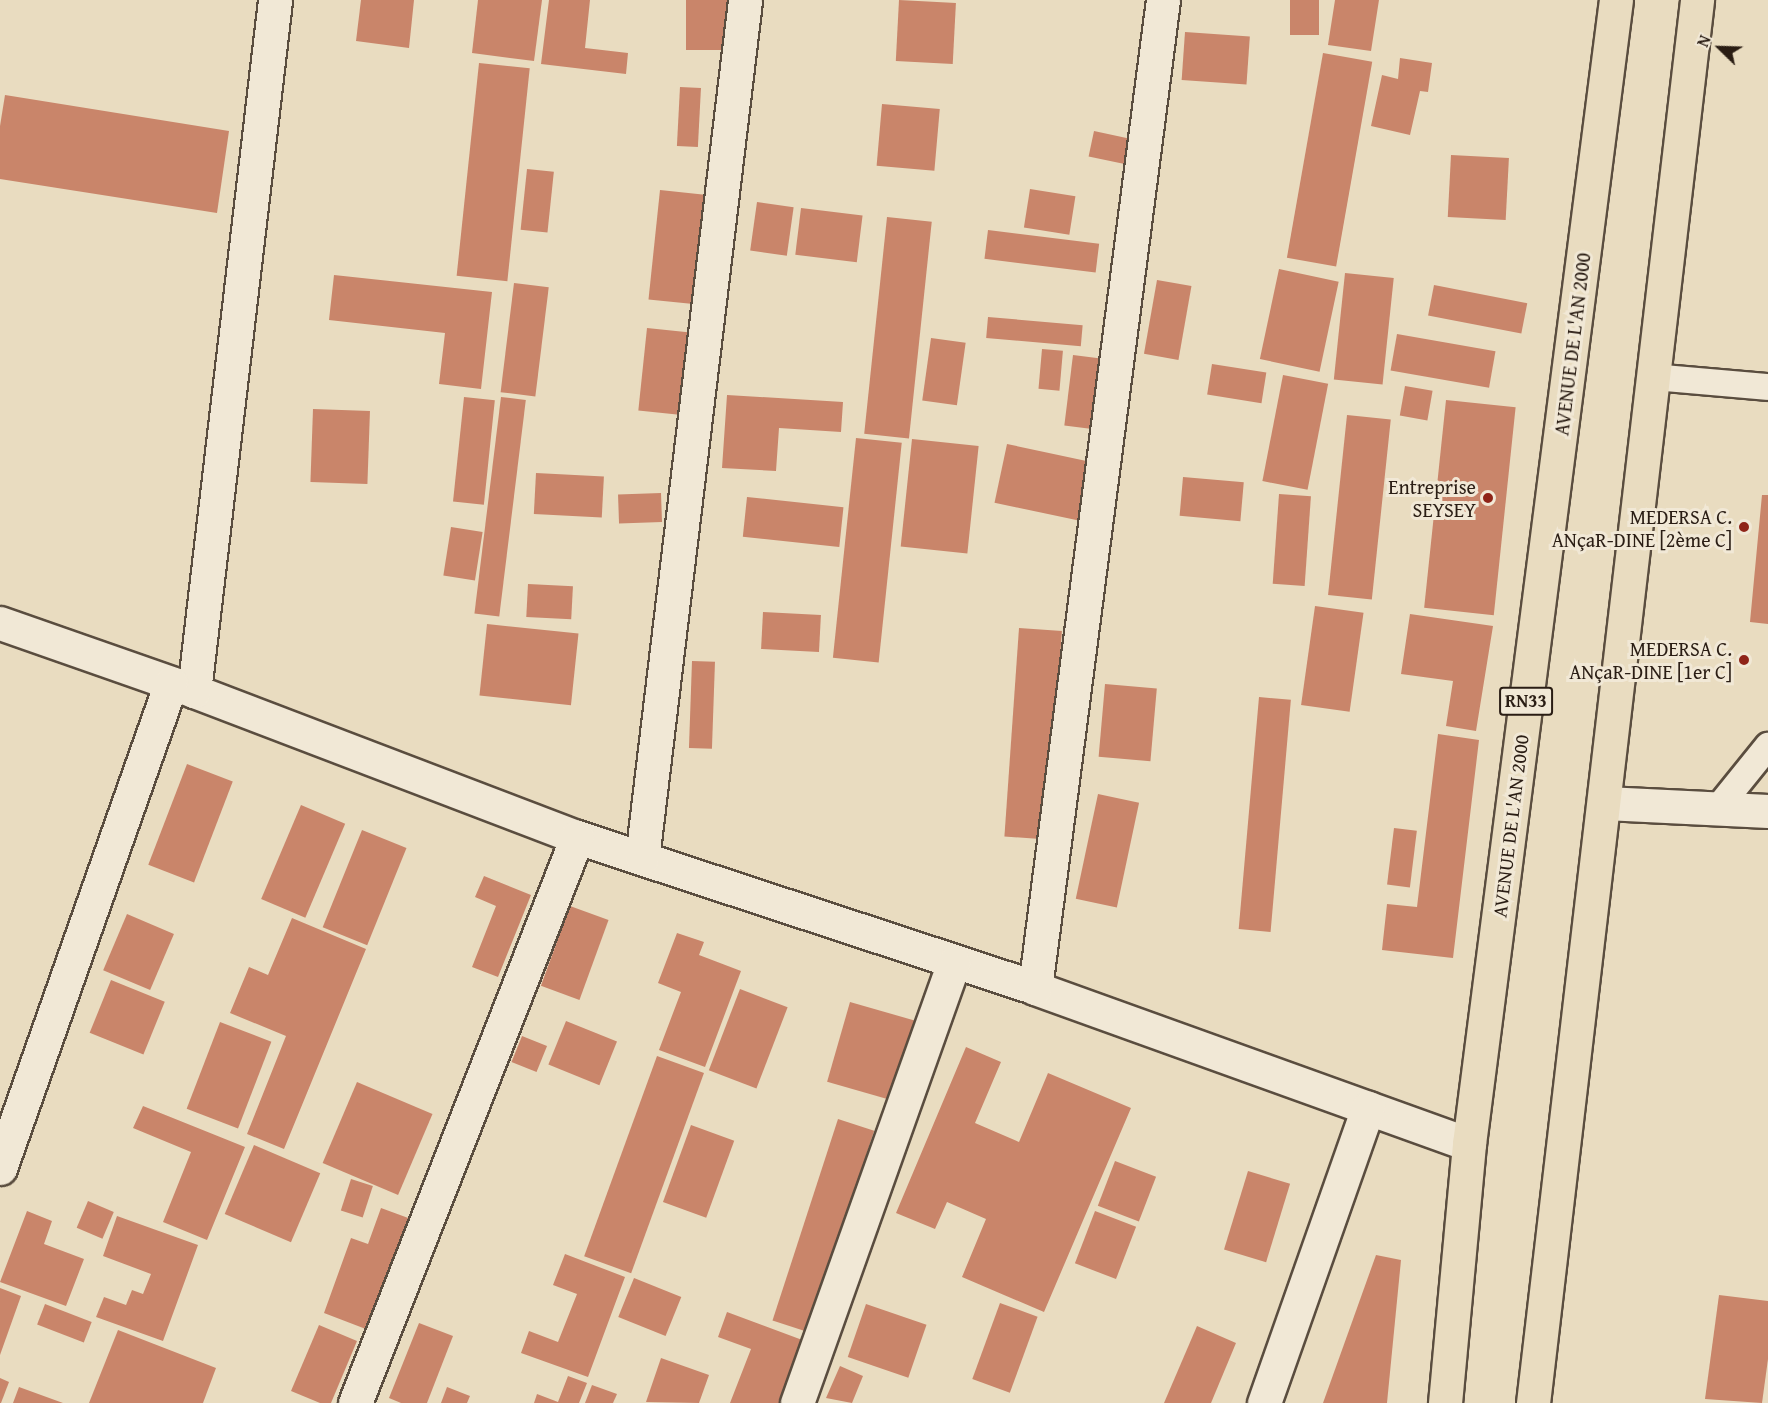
<!DOCTYPE html>
<html>
<head>
<meta charset="utf-8">
<style>
  body { margin:0 }
  #map { position:relative; width:1768px; height:1403px; overflow:hidden; background:#e9dcc0; font-family:"Gentium Book Plus",serif }
  div>[style] { position:absolute }
  [style*='--x'] { left:calc(var(--x)*1px); top:calc(var(--y)*1px); width:calc(var(--w)*1px); rotate:calc(var(--a)*1deg) }
  .building>* { inset:0; background:#c9856a; transform-origin:0 0 }
  .roads { filter:drop-shadow(2px 0 #5a4d3f) drop-shadow(-2px 0 #5a4d3f) drop-shadow(0 2px #5a4d3f) drop-shadow(0 -2px #5a4d3f) }
  .service>* { height:26px; margin:-13px; padding:0 13px; transform-origin:13px; border-radius:13px; background:#f1e8d6 }
  .minor>* { height:33px; margin:-16.5px; padding:0 16.5px; transform-origin:16.5px; border-radius:16.5px; background:#f1e8d6 }
  .primary>* { height:33px; margin:-16.5px; padding:0 16.5px; transform-origin:16.5px; border-radius:16.5px; background:#e9dcc0 }
  .dots>* { width:16px; height:16px; translate:-50% -50%; box-sizing:border-box; border:3px solid #f1e8d6; border-radius:50% }
  span { translate:-50% -50%; white-space:nowrap; text-align:center; line-height:1.15; -webkit-text-stroke:6px #f1e8d6; paint-order:stroke }
  .shield-label span { padding:2px 4px; background:#f1e8d6; border:2px solid; border-radius:4px; -webkit-text-stroke-width:0 }
  .shield-label { font-size:18px; color:#2a1d14; font-weight:700 }
  .street-label { font-size:20px; color:#2a1d14 }
  .poi-label { font-size:20px; color:#2a1d14 }
  .right { translate:-100% -50%; text-align:right }
  .north { position:absolute; left:1690px; top:18px; width:60px; height:60px; -webkit-text-stroke:4px #f1e8d6; paint-order:stroke; rotate:293deg; font-size:16px; font-weight:700; line-height:24px; text-align:center; color:#2a1d14 }
  .north::after { content:''; display:block; margin:auto; width:21px; height:27px; background:#2a1d14; clip-path:polygon(50% 0,100% 100%,50% 72%,0 100%) }
</style>
</head>
<body>
<div id="map">
  <div class="building">
    <i style="clip-path:polygon(361px 0,414px 0,409px 48px,356px 41px)"></i>
    <i style="clip-path:polygon(478px 0,542px 0,534px 61px,472px 53px)"></i>
    <i style="clip-path:polygon(549px 0,590px 0,585px 48px,628px 53px,626px 74px,541px 64px)"></i>
    <i style="left:686px;top:0;width:48px;height:50px"></i>
    <i style="left:899px;top:0;width:57px;height:61px;rotate:3deg"></i>
    <i style="left:1290px;top:0;width:29px;height:35px"></i>
    <i style="clip-path:polygon(1335px 0,1379px 0,1371px 51px,1328px 45px)"></i>
    <i style="left:1185px;top:32px;width:65px;height:48px;rotate:4deg"></i>
    <i style="left:1323px;top:53px;width:50px;height:208px;rotate:10deg"></i>
    <i style="clip-path:polygon(1400px 58px,1432px 63px,1428px 92px,1420px 91px,1410px 135px,1371px 126px,1382px 75px,1398px 79px)"></i>
    <i style="left:479px;top:63px;width:51px;height:214px;rotate:6deg"></i>
    <i style="left:680px;top:87px;width:21px;height:59px;rotate:3deg"></i>
    <i style="clip-path:polygon(5px 95px,229px 131px,217px 213px,0 179px,0 126px)"></i>
    <i style="left:882px;top:104px;width:58px;height:62px;rotate:5deg"></i>
    <i style="left:1094px;top:131px;width:38px;height:26px;rotate:12deg"></i>
    <i style="left:1451px;top:155px;width:58px;height:62px;rotate:3deg"></i>
    <i style="left:527px;top:169px;width:27px;height:61px;rotate:6deg"></i>
    <i style="left:1030px;top:189px;width:46px;height:39px;rotate:9deg"></i>
    <i style="left:660px;top:190px;width:45px;height:110px;rotate:6deg"></i>
    <i style="left:757px;top:202px;width:37px;height:49px;rotate:8deg"></i>
    <i style="left:801px;top:208px;width:62px;height:47px;rotate:7deg"></i>
    <i style="left:887px;top:217px;width:45px;height:218px;rotate:6deg"></i>
    <i style="left:988px;top:230px;width:112px;height:29px;rotate:7deg"></i>
    <i style="left:1279px;top:269px;width:61px;height:92px;rotate:12deg"></i>
    <i style="left:1345px;top:273px;width:49px;height:107px;rotate:6deg"></i>
    <i style="clip-path:polygon(334px 275px,492px 292px,481px 389px,439px 384px,445px 333px,329px 320px)"></i>
    <i style="left:1157px;top:280px;width:35px;height:75px;rotate:10deg"></i>
    <i style="left:514px;top:283px;width:35px;height:110px;rotate:7deg"></i>
    <i style="left:1434px;top:285px;width:95px;height:31px;rotate:11deg"></i>
    <i style="left:988px;top:317px;width:95px;height:21px;rotate:5deg"></i>
    <i style="left:647px;top:328px;width:46px;height:83px;rotate:6deg"></i>
    <i style="left:1397px;top:334px;width:100px;height:37px;rotate:10deg"></i>
    <i style="left:931px;top:338px;width:35px;height:63px;rotate:8deg"></i>
    <i style="left:1042px;top:349px;width:21px;height:40px;rotate:5deg"></i>
    <i style="left:1073px;top:355px;width:26px;height:71px;rotate:7deg"></i>
    <i style="left:1212px;top:364px;width:55px;height:31px;rotate:9deg"></i>
    <i style="left:1283px;top:375px;width:46px;height:108px;rotate:11deg"></i>
    <i style="left:1405px;top:386px;width:28px;height:30px;rotate:10deg"></i>
    <i style="clip-path:polygon(727px 395px,843px 402px,841px 432px,779px 428px,776px 471px,722px 468px)"></i>
    <i style="left:464px;top:397px;width:31px;height:105px;rotate:6deg"></i>
    <i style="left:501px;top:397px;width:25px;height:218px;rotate:7deg"></i>
    <i style="left:1446px;top:400px;width:70px;height:209px;rotate:6deg"></i>
    <i style="left:313px;top:409px;width:57px;height:73px;rotate:2deg"></i>
    <i style="left:1347px;top:415px;width:44px;height:181px;rotate:6deg"></i>
    <i style="left:856px;top:438px;width:46px;height:221px;rotate:6deg"></i>
    <i style="left:912px;top:439px;width:67px;height:108px;rotate:6deg"></i>
    <i style="left:1007px;top:444px;width:86px;height:60px;rotate:12deg"></i>
    <i style="left:536px;top:473px;width:68px;height:41px;rotate:3deg"></i>
    <i style="left:1183px;top:477px;width:61px;height:39px;rotate:5deg"></i>
    <i style="left:661px;top:493px;width:29px;height:43px;rotate:88deg"></i>
    <i style="left:1279px;top:494px;width:32px;height:90px;rotate:4deg"></i>
    <i style="clip-path:polygon(1762px 495px,1768px 495px,1768px 624px,1750px 622px)"></i>
    <i style="left:747px;top:497px;width:97px;height:40px;rotate:6deg"></i>
    <i style="left:451px;top:527px;width:32px;height:49px;rotate:9deg"></i>
    <i style="left:528px;top:584px;width:45px;height:33px;rotate:3deg"></i>
    <i style="left:1315px;top:606px;width:49px;height:100px;rotate:8deg"></i>
    <i style="left:763px;top:612px;width:58px;height:37px;rotate:3deg"></i>
    <i style="clip-path:polygon(1410px 614px,1493px 626px,1476px 731px,1446px 726px,1453px 681px,1401px 674px)"></i>
    <i style="left:487px;top:624px;width:92px;height:72px;rotate:6deg"></i>
    <i style="left:1019px;top:628px;width:43px;height:209px;rotate:4deg"></i>
    <i style="left:692px;top:661px;width:23px;height:87px;rotate:2deg"></i>
    <i style="left:1105px;top:684px;width:52px;height:73px;rotate:5deg"></i>
    <i style="left:1259px;top:697px;width:32px;height:233px;rotate:5deg"></i>
    <i style="clip-path:polygon(1438px 734px,1479px 740px,1453px 958px,1382px 950px,1387px 904px,1417px 907px)"></i>
    <i style="left:187px;top:764px;width:49px;height:108px;rotate:21deg"></i>
    <i style="left:1098px;top:794px;width:42px;height:107px;rotate:12deg"></i>
    <i style="left:301px;top:805px;width:48px;height:102px;rotate:23deg"></i>
    <i style="left:1394px;top:828px;width:23px;height:57px;rotate:7deg"></i>
    <i style="left:362px;top:830px;width:48px;height:105px;rotate:22deg"></i>
    <i style="clip-path:polygon(484px 876px,531px 895px,498px 977px,472px 967px,496px 906px,475px 897px)"></i>
    <i style="left:570px;top:906px;width:41px;height:85px;rotate:20deg"></i>
    <i style="left:127px;top:914px;width:51px;height:61px;rotate:23deg"></i>
    <i style="clip-path:polygon(292px 918px,366px 949px,284px 1149px,247px 1134px,286px 1036px,230px 1013px,249px 967px,268px 975px)"></i>
    <i style="clip-path:polygon(677px 933px,704px 942px,699px 955px,741px 971px,705px 1067px,659px 1050px,681px 992px,658px 983px)"></i>
    <i style="left:111px;top:980px;width:58px;height:57px;rotate:22deg"></i>
    <i style="left:740px;top:989px;width:51px;height:87px;rotate:21deg"></i>
    <i style="left:850px;top:1002px;width:68px;height:83px;rotate:16deg"></i>
    <i style="left:566px;top:1021px;width:55px;height:47px;rotate:22deg"></i>
    <i style="left:220px;top:1022px;width:55px;height:93px;rotate:21deg"></i>
    <i style="left:522px;top:1036px;width:27px;height:28px;rotate:22deg"></i>
    <i style="clip-path:polygon(966px 1047px,1001px 1062px,975px 1123px,1019px 1142px,1048px 1073px,1131px 1108px,1044px 1312px,962px 1277px,986px 1219px,947px 1202px,935px 1229px,896px 1213px)"></i>
    <i style="left:657px;top:1056px;width:50px;height:213px;rotate:20deg"></i>
    <i style="left:357px;top:1082px;width:82px;height:88px;rotate:23deg"></i>
    <i style="clip-path:polygon(143px 1106px,245px 1147px,207px 1240px,163px 1222px,191px 1152px,133px 1128px)"></i>
    <i style="left:838px;top:1119px;width:38px;height:212px;rotate:18deg"></i>
    <i style="left:691px;top:1125px;width:46px;height:82px;rotate:20deg"></i>
    <i style="left:254px;top:1145px;width:72px;height:75px;rotate:23deg"></i>
    <i style="left:1115px;top:1161px;width:44px;height:48px;rotate:21deg"></i>
    <i style="left:1248px;top:1171px;width:44px;height:82px;rotate:17deg"></i>
    <i style="left:351px;top:1179px;width:23px;height:33px;rotate:18deg"></i>
    <i style="left:88px;top:1201px;width:28px;height:29px;rotate:23deg"></i>
    <i style="clip-path:polygon(381px 1208px,411px 1219px,371px 1331px,324px 1313px,351px 1238px,368px 1244px)"></i>
    <i style="clip-path:polygon(27px 1211px,52px 1221px,44px 1244px,84px 1259px,66px 1306px,0 1282px)"></i>
    <i style="left:1095px;top:1211px;width:44px;height:56px;rotate:21deg"></i>
    <i style="clip-path:polygon(117px 1216px,198px 1245px,163px 1341px,96px 1317px,104px 1297px,126px 1305px,132px 1290px,143px 1294px,151px 1274px,103px 1256px)"></i>
    <i style="clip-path:polygon(565px 1254px,625px 1277px,588px 1377px,521px 1353px,529px 1331px,558px 1342px,577px 1294px,553px 1285px)"></i>
    <i style="clip-path:polygon(1376px 1255px,1401px 1260px,1387px 1403px,1323px 1403px)"></i>
    <i style="left:634px;top:1278px;width:51px;height:42px;rotate:22deg"></i>
    <i style="clip-path:polygon(0 1288px,21px 1296px,0 1355px)"></i>
    <i style="clip-path:polygon(1719px 1295px,1768px 1301px,1768px 1359px,1762px 1403px,1705px 1399px)"></i>
    <i style="left:1000px;top:1303px;width:40px;height:81px;rotate:20deg"></i>
    <i style="left:45px;top:1304px;width:50px;height:22px;rotate:21deg"></i>
    <i style="left:866px;top:1304px;width:64px;height:56px;rotate:19deg"></i>
    <i style="clip-path:polygon(727px 1312px,805px 1341px,781px 1403px,730px 1403px,751px 1349px,718px 1337px)"></i>
    <i style="clip-path:polygon(419px 1323px,453px 1336px,427px 1403px,401px 1403px,389px 1398px)"></i>
    <i style="clip-path:polygon(319px 1325px,357px 1341px,331px 1403px,320px 1403px,291px 1391px)"></i>
    <i style="clip-path:polygon(1197px 1326px,1236px 1343px,1211px 1403px,1164px 1403px)"></i>
    <i style="clip-path:polygon(118px 1330px,216px 1368px,203px 1403px,89px 1403px)"></i>
    <i style="clip-path:polygon(661px 1358px,709px 1375px,699px 1403px,646px 1402px)"></i>
    <i style="clip-path:polygon(840px 1366px,863px 1376px,852px 1403px,826px 1398px)"></i>
    <i style="clip-path:polygon(568px 1376px,587px 1383px,579px 1403px,534px 1403px,537px 1394px,558px 1402px)"></i>
    <i style="clip-path:polygon(0 1378px,9px 1382px,1px 1403px,0 1403px)"></i>
    <i style="clip-path:polygon(592px 1385px,617px 1394px,613px 1403px,585px 1403px)"></i>
    <i style="clip-path:polygon(19px 1387px,63px 1403px,13px 1403px)"></i>
    <i style="clip-path:polygon(447px 1387px,470px 1396px,467px 1403px,441px 1403px)"></i>
  </div>
  <div class="roads">
    <div class="service">
      <i style="--x:1653;--y:377;--w:115;--a:5"></i>
      <i style="--x:1718;--y:808;--w:80;--a:-51.1"></i>
    </div>
    <div class="minor">
      <i style="--x:0;--y:623;--w:206;--a:19.3"></i>
      <i style="--x:194;--y:691;--w:410;--a:20.9"></i>
      <i style="--x:577;--y:837;--w:482;--a:18.2"></i>
      <i style="--x:1035;--y:988;--w:461;--a:19.8"></i>
      <i style="--x:194;--y:691;--w:696;--a:-83.31"></i>
      <i style="--x:1605;--y:803;--w:163;--a:2.8"></i>
      <i style="--x:642;--y:858;--w:864;--a:-83.15"></i>
      <i style="--x:1035;--y:988;--w:996;--a:-82.62"></i>
      <i style="--x:0;--y:1168;--w:514;--a:-70.58"></i>
      <i style="--x:355;--y:1403;--w:608;--a:-68.58"></i>
      <i style="--x:797;--y:1403;--w:467;--a:-70.4"></i>
      <i style="--x:1264;--y:1403;--w:313;--a:-70.6"></i>
    </div>
    <div class="primary">
      <i style="--x:1445;--y:1403;--w:260;--a:-84.7"></i>
      <i style="--x:1469;--y:1144;--w:1153;--a:-82.68"></i>
      <i style="--x:1533;--y:1403;--w:1413;--a:-83.33"></i>
    </div>
  </div>
  <div class="dots">
    <i style="left:1488px;top:498px;background:#8f2418"></i>
    <i style="left:1744px;top:527px;background:#8f2418"></i>
    <i style="left:1744px;top:660px;background:#8f2418"></i>
  </div>
  <div class="shield-label">
    <span style="left:1526px;top:701px">RN33</span>
  </div>
  <div class="street-label">
    <span style="left:1572px;top:344px;rotate:-83deg">AVENUE DE L'AN 2000</span>
    <span style="left:1510px;top:826px;rotate:-83deg">AVENUE DE L'AN 2000</span>
  </div>
  <div class="poi-label">
    <span class="right" style="left:1476px;top:498px">Entreprise<br>SEYSEY</span>
    <span class="right" style="left:1732px;top:528px">MEDERSA C.<br>ANçaR-DINE [2ème C]</span>
    <span class="right" style="left:1732px;top:660px">MEDERSA C.<br>ANçaR-DINE [1er C]</span>
  </div>
  <div class="north">N</div>
</div>
</body>
</html>
